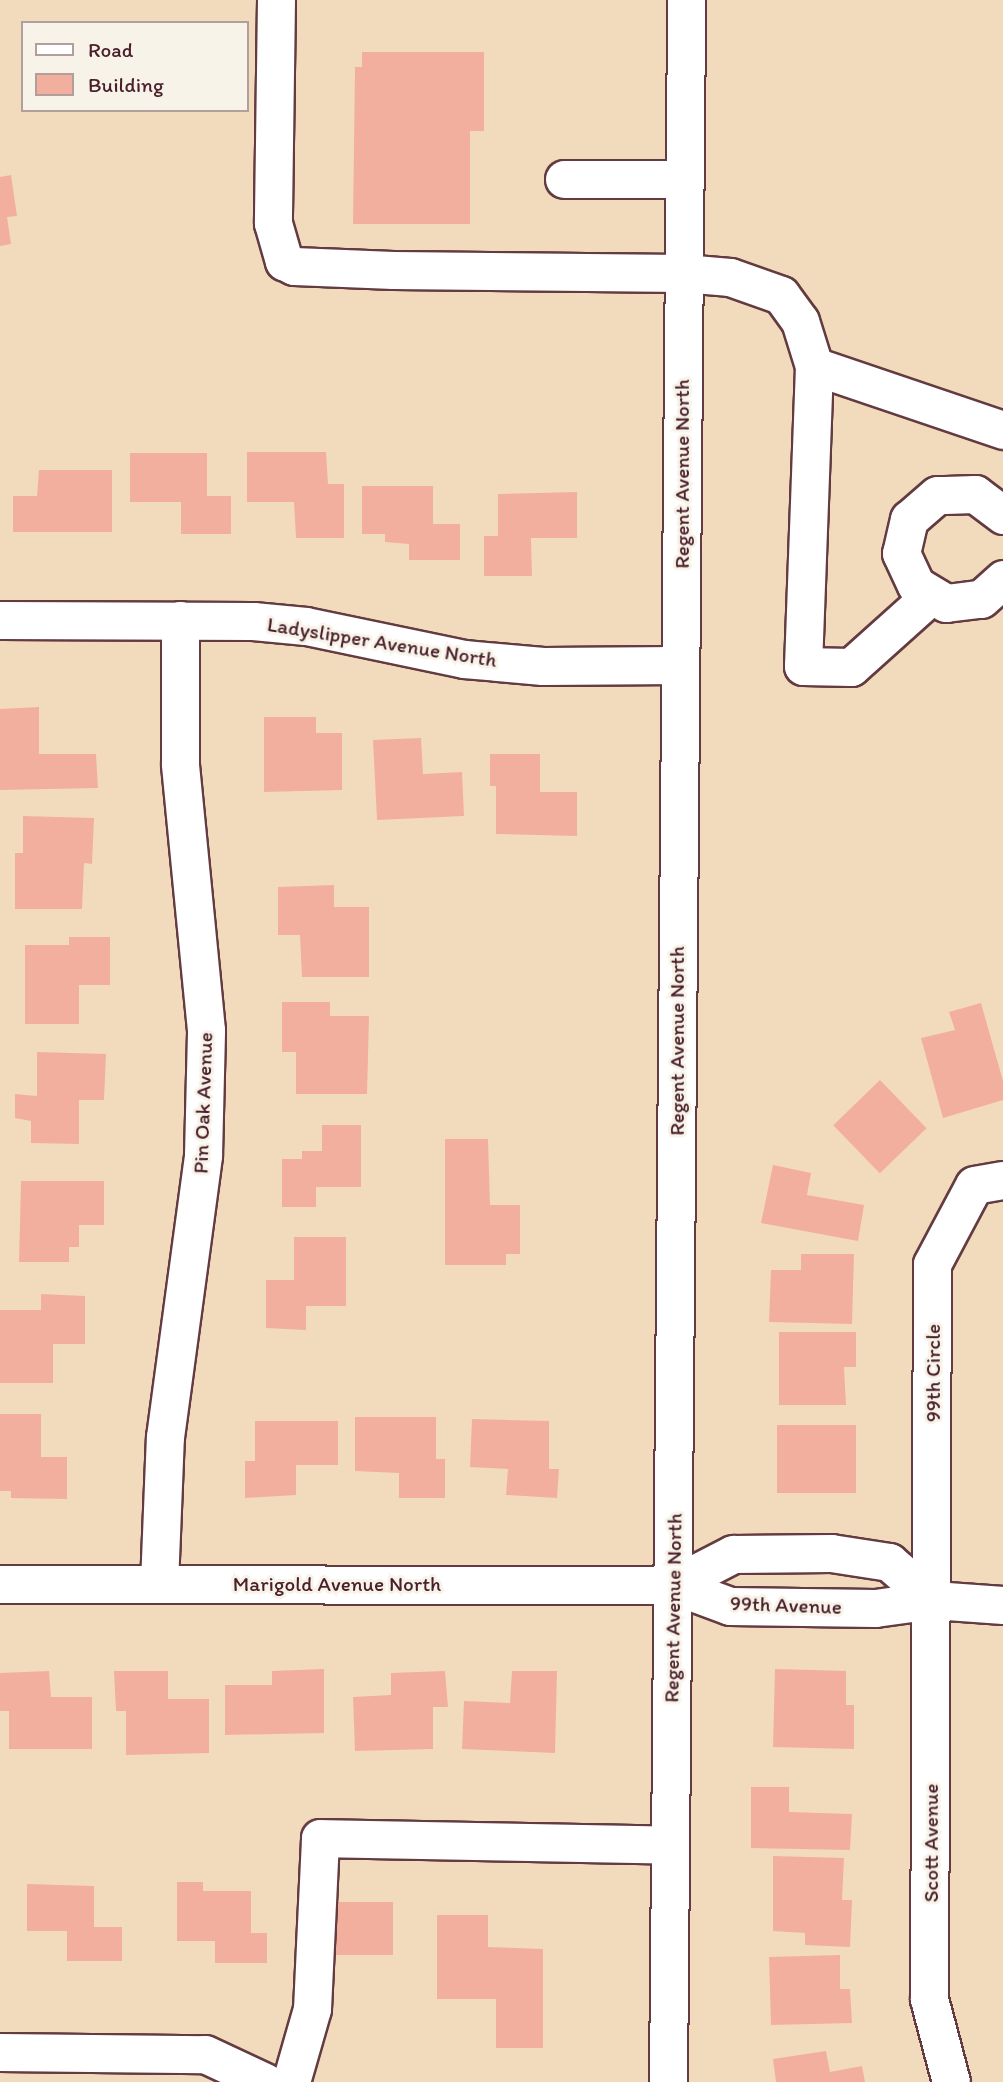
<!DOCTYPE html>
<html>
<head>
<meta charset="utf-8">
<style>
  body { margin:0 }
  #map { position:relative; width:1003px; height:2082px; overflow:hidden; background:#f2dbbc; font-family:Itim,sans-serif }
  div>[style] { position:absolute }
  [style*='--x'] { left:calc(var(--x)*1px); top:calc(var(--y)*1px); width:calc(var(--w)*1px); rotate:calc(var(--a)*1deg) }
  .building>* { inset:0; background:#f3af9e; transform-origin:0 0 }
  .roads { filter:drop-shadow(2px 0 #633b41) drop-shadow(-2px 0 #633b41) drop-shadow(0 2px #633b41) drop-shadow(0 -2px #633b41) }
  .minor>* { height:37px; margin:-18.5px; padding:0 18.5px; transform-origin:18.5px; border-radius:18.5px; background:#fff }
  span { translate:-50% -50%; white-space:nowrap; text-align:center; line-height:1.15; -webkit-text-stroke:6px #f7f3e8; paint-order:stroke }
  .street-label { font-size:21px; color:#4a1f2b }
  .legend { position:absolute; left:21px; top:21px; width:228px; height:91px; box-sizing:border-box; background:#f7f3e8; border:2px solid #b29e9c; margin:0; padding:9px 12px; list-style:none; font-size:21px; color:#4a1f2b }
  .legend li { display:flex; align-items:center; gap:14px; height:35px }
  .legend b { width:35px; border:2px solid #b29e9c }
</style>
</head>
<body>
<div id="map">
  <div class="building">
    <i style="clip-path:polygon(362px 52px,484px 52px,484px 131px,470px 131px,470px 224px,353px 224px,355px 67px,362px 67px)"></i>
    <i style="clip-path:polygon(11px 175px,17px 216px,7px 217px,11px 244px,0 246px,0 177px)"></i>
    <i style="clip-path:polygon(247px 452px,326px 452px,328px 484px,344px 484px,344px 538px,296px 538px,294px 502px,247px 502px)"></i>
    <i style="clip-path:polygon(130px 453px,207px 453px,207px 496px,231px 496px,231px 534px,181px 534px,181px 502px,130px 502px)"></i>
    <i style="clip-path:polygon(39px 470px,112px 470px,112px 532px,13px 532px,13px 496px,37px 496px)"></i>
    <i style="clip-path:polygon(362px 486px,433px 486px,433px 524px,460px 524px,460px 560px,409px 560px,409px 544px,385px 542px,385px 534px,362px 534px)"></i>
    <i style="clip-path:polygon(577px 492px,577px 538px,531px 538px,532px 576px,484px 576px,484px 536px,498px 536px,498px 494px)"></i>
    <i style="clip-path:polygon(39px 707px,39px 754px,96px 754px,98px 788px,0 790px,0 709px)"></i>
    <i style="clip-path:polygon(264px 717px,316px 717px,316px 733px,342px 733px,342px 790px,264px 792px)"></i>
    <i style="clip-path:polygon(421px 738px,423px 774px,462px 772px,464px 816px,377px 820px,373px 740px)"></i>
    <i style="clip-path:polygon(490px 754px,540px 754px,540px 792px,577px 792px,577px 836px,496px 834px,496px 786px,490px 786px)"></i>
    <i style="clip-path:polygon(23px 816px,94px 818px,92px 864px,84px 863px,82px 909px,15px 909px,15px 853px,23px 853px)"></i>
    <i style="clip-path:polygon(334px 885px,334px 907px,369px 907px,369px 977px,302px 977px,300px 935px,278px 935px,278px 887px)"></i>
    <i style="clip-path:polygon(69px 937px,110px 937px,110px 985px,79px 985px,79px 1024px,25px 1024px,25px 945px,69px 945px)"></i>
    <i style="clip-path:polygon(282px 1002px,330px 1002px,330px 1016px,369px 1016px,367px 1094px,296px 1094px,296px 1052px,282px 1052px)"></i>
    <i style="clip-path:polygon(981px 1003px,1003px 1081px,1003px 1100px,943px 1118px,921px 1038px,955px 1030px,949px 1012px)"></i>
    <i style="clip-path:polygon(37px 1052px,106px 1054px,104px 1100px,79px 1100px,79px 1144px,31px 1143px,31px 1121px,15px 1118px,15px 1094px,37px 1096px)"></i>
    <i style="left:880px;top:1080px;width:67px;height:65px;rotate:46deg"></i>
    <i style="clip-path:polygon(322px 1125px,361px 1125px,361px 1187px,316px 1187px,316px 1207px,282px 1207px,282px 1159px,302px 1159px,302px 1151px,322px 1151px)"></i>
    <i style="clip-path:polygon(445px 1139px,488px 1139px,490px 1205px,520px 1205px,520px 1254px,506px 1254px,506px 1265px,445px 1265px)"></i>
    <i style="clip-path:polygon(773px 1165px,811px 1173px,807px 1195px,864px 1205px,858px 1241px,761px 1223px)"></i>
    <i style="clip-path:polygon(21px 1181px,104px 1181px,104px 1225px,79px 1225px,79px 1247px,69px 1247px,69px 1262px,19px 1262px)"></i>
    <i style="clip-path:polygon(294px 1237px,346px 1237px,346px 1306px,306px 1306px,306px 1330px,266px 1328px,266px 1280px,294px 1280px)"></i>
    <i style="clip-path:polygon(801px 1254px,854px 1254px,852px 1324px,769px 1322px,771px 1270px,801px 1270px)"></i>
    <i style="clip-path:polygon(41px 1294px,85px 1296px,85px 1344px,53px 1344px,53px 1383px,0 1383px,0 1310px,41px 1310px)"></i>
    <i style="clip-path:polygon(779px 1332px,856px 1332px,856px 1367px,844px 1367px,846px 1405px,779px 1405px)"></i>
    <i style="clip-path:polygon(0 1414px,41px 1414px,41px 1457px,67px 1457px,67px 1499px,11px 1498px,11px 1491px,0 1491px)"></i>
    <i style="clip-path:polygon(355px 1417px,436px 1417px,436px 1459px,445px 1459px,445px 1498px,399px 1498px,399px 1473px,355px 1471px)"></i>
    <i style="clip-path:polygon(472px 1419px,549px 1421px,549px 1469px,559px 1469px,557px 1498px,506px 1495px,508px 1469px,470px 1467px)"></i>
    <i style="clip-path:polygon(255px 1421px,338px 1421px,338px 1465px,296px 1465px,296px 1495px,245px 1498px,245px 1461px,255px 1461px)"></i>
    <i style="left:777px;top:1425px;width:79px;height:68px"></i>
    <i style="clip-path:polygon(324px 1669px,324px 1733px,225px 1735px,225px 1685px,272px 1685px,272px 1671px)"></i>
    <i style="clip-path:polygon(775px 1669px,846px 1671px,846px 1705px,854px 1705px,854px 1749px,773px 1747px)"></i>
    <i style="clip-path:polygon(49px 1671px,51px 1697px,92px 1697px,92px 1749px,9px 1749px,9px 1711px,0 1711px,0 1673px)"></i>
    <i style="clip-path:polygon(114px 1671px,168px 1671px,168px 1699px,209px 1699px,209px 1753px,126px 1755px,126px 1711px,116px 1711px)"></i>
    <i style="clip-path:polygon(445px 1671px,448px 1707px,433px 1707px,433px 1749px,355px 1751px,353px 1697px,391px 1695px,391px 1673px)"></i>
    <i style="clip-path:polygon(512px 1671px,557px 1671px,555px 1753px,462px 1749px,464px 1701px,510px 1703px)"></i>
    <i style="clip-path:polygon(751px 1787px,789px 1787px,789px 1812px,852px 1814px,850px 1850px,751px 1848px)"></i>
    <i style="clip-path:polygon(773px 1856px,844px 1858px,842px 1900px,852px 1900px,850px 1947px,805px 1945px,805px 1933px,773px 1931px)"></i>
    <i style="clip-path:polygon(177px 1882px,203px 1882px,203px 1891px,251px 1891px,251px 1933px,267px 1933px,267px 1963px,215px 1963px,215px 1941px,177px 1941px)"></i>
    <i style="clip-path:polygon(27px 1884px,94px 1886px,94px 1927px,122px 1927px,122px 1961px,67px 1961px,67px 1931px,27px 1931px)"></i>
    <i style="left:332px;top:1902px;width:61px;height:53px"></i>
    <i style="clip-path:polygon(437px 1915px,488px 1915px,488px 1947px,543px 1949px,543px 2048px,496px 2048px,496px 1999px,437px 1999px)"></i>
    <i style="clip-path:polygon(840px 1955px,840px 1989px,850px 1989px,852px 2023px,771px 2025px,769px 1957px)"></i>
    <i style="clip-path:polygon(826px 2051px,830px 2072px,862px 2066px,865px 2082px,776px 2082px,773px 2059px)"></i>
  </div>
  <div class="roads">
    <div class="minor">
      <i style="--x:276;--y:0;--w:223;--a:90.8"></i>
      <i style="--x:273;--y:223;--w:40;--a:74"></i>
      <i style="--x:284;--y:261;--w:11;--a:27"></i>
      <i style="--x:294;--y:266;--w:99;--a:2.3"></i>
      <i style="--x:393;--y:270;--w:290;--a:0.6"></i>
      <i style="--x:683;--y:273;--w:47;--a:4.9"></i>
      <i style="--x:730;--y:277;--w:54;--a:19.4"></i>
      <i style="--x:781;--y:295;--w:32;--a:54"></i>
      <i style="--x:800;--y:321;--w:47;--a:72.7"></i>
      <i style="--x:814;--y:366;--w:300;--a:92.1"></i>
      <i style="--x:803;--y:666;--w:48;--a:1.2"></i>
      <i style="--x:851;--y:667;--w:106;--a:-41.9"></i>
      <i style="--x:564;--y:179;--w:120;--a:0"></i>
      <i style="--x:814;--y:366;--w:200;--a:18.7"></i>
      <i style="--x:1003;--y:515;--w:35;--a:-143"></i>
      <i style="--x:975;--y:494;--w:38;--a:178"></i>
      <i style="--x:937;--y:495;--w:37;--a:139"></i>
      <i style="--x:909;--y:519;--w:35;--a:103"></i>
      <i style="--x:901;--y:553;--w:35;--a:65"></i>
      <i style="--x:916;--y:585;--w:35;--a:31"></i>
      <i style="--x:946;--y:603;--w:35;--a:-7"></i>
      <i style="--x:981;--y:599;--w:30;--a:-42"></i>
      <i style="--x:0;--y:620;--w:253;--a:0.2"></i>
      <i style="--x:253;--y:621;--w:53;--a:5.4"></i>
      <i style="--x:306;--y:626;--w:161;--a:11.8"></i>
      <i style="--x:464;--y:659;--w:79;--a:5.1"></i>
      <i style="--x:543;--y:666;--w:137;--a:-0.4"></i>
      <i style="--x:0;--y:1584;--w:673;--a:0.09"></i>
      <i style="--x:673;--y:1585;--w:61;--a:20.2"></i>
      <i style="--x:730;--y:1606;--w:145;--a:0.8"></i>
      <i style="--x:875;--y:1608;--w:59;--a:-7.9"></i>
      <i style="--x:933;--y:1600;--w:70;--a:4.1"></i>
      <i style="--x:159;--y:1584;--w:147;--a:-87.7"></i>
      <i style="--x:165;--y:1437;--w:285;--a:-82.3"></i>
      <i style="--x:203;--y:1155;--w:125;--a:-88.6"></i>
      <i style="--x:206;--y:1030;--w:268;--a:-95.6"></i>
      <i style="--x:180;--y:763;--w:143;--a:-90"></i>
      <i style="--x:673;--y:1585;--w:68;--a:-27.3"></i>
      <i style="--x:733;--y:1554;--w:98;--a:-0.6"></i>
      <i style="--x:831;--y:1553;--w:59;--a:8.8"></i>
      <i style="--x:889;--y:1562;--w:58;--a:40.8"></i>
      <i style="--x:0;--y:2052;--w:205;--a:0.6"></i>
      <i style="--x:205;--y:2054;--w:66;--a:25"></i>
      <i style="--x:291;--y:2082;--w:76;--a:-74"></i>
      <i style="--x:312;--y:2009;--w:171;--a:-87.3"></i>
      <i style="--x:320;--y:1838;--w:350;--a:1.1"></i>
      <i style="--x:668;--y:2082;--w:2082;--a:-89.5"></i>
      <i style="--x:951;--y:2082;--w:86;--a:-104.8"></i>
      <i style="--x:929;--y:1999;--w:735;--a:-89.77"></i>
      <i style="--x:932;--y:1264;--w:89;--a:-62"></i>
      <i style="--x:974;--y:1185;--w:29;--a:-10"></i>
    </div>
  </div>
  <div class="street-label">
    <span style="left:682px;top:474px;rotate:-90deg">Regent Avenue North</span>
    <span style="left:382px;top:642px;rotate:9deg">Ladyslipper Avenue North</span>
    <span style="left:677px;top:1041px;rotate:-90deg">Regent Avenue North</span>
    <span style="left:203px;top:1103px;rotate:-88deg">Pin Oak Avenue</span>
    <span style="left:933px;top:1373px;rotate:-90deg">99th Circle</span>
    <span style="left:337px;top:1584px">Marigold Avenue North</span>
    <span style="left:786px;top:1605px;rotate:2deg">99th Avenue</span>
    <span style="left:673px;top:1608px;rotate:-89deg">Regent Avenue North</span>
    <span style="left:931px;top:1843px;rotate:-90deg">Scott Avenue</span>
  </div>
  <ul class="legend">
  <li><b style="height:9px;background:#fff"></b>Road</li>
  <li><b style="height:19px;background:#f3af9e"></b>Building</li>
  </ul>
</div>
</body>
</html>
